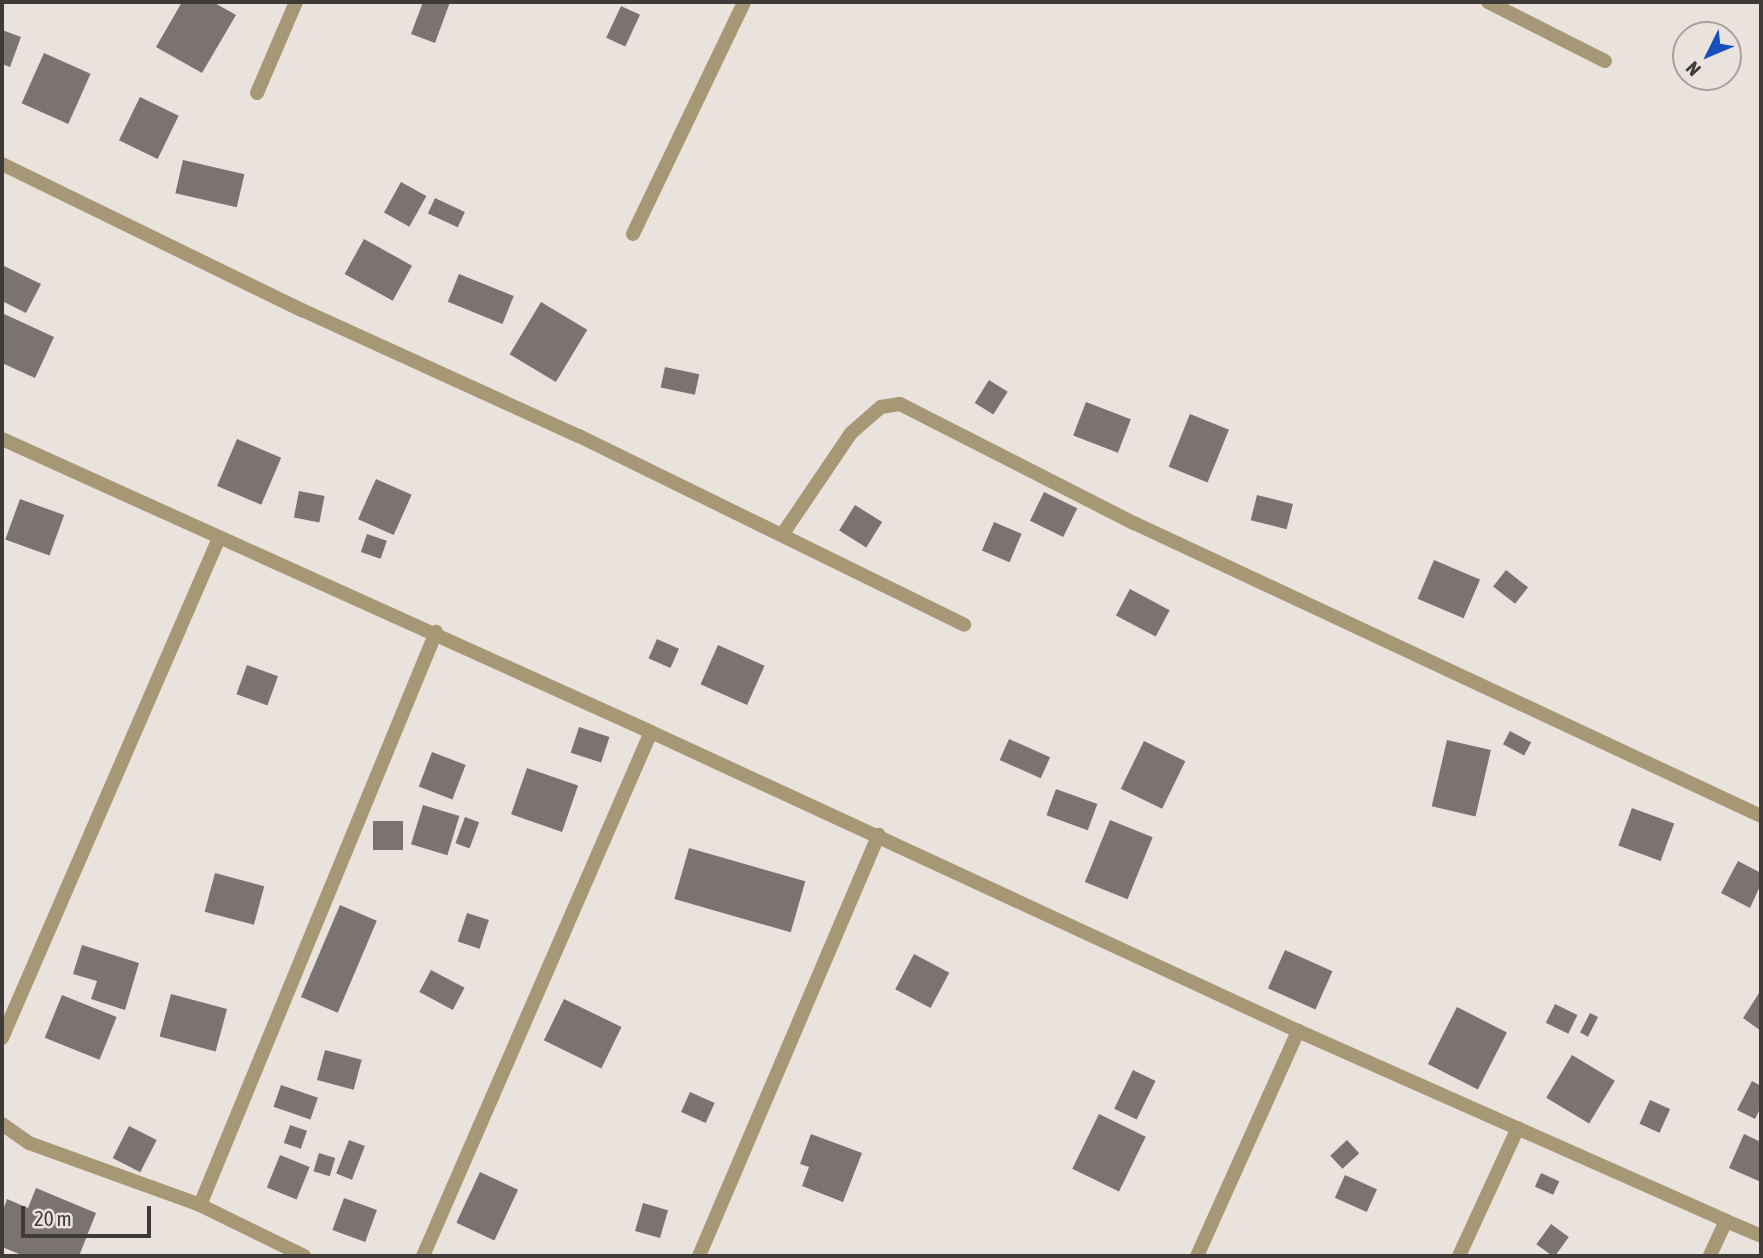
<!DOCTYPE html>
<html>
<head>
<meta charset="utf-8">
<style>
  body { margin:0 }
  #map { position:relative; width:1763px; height:1258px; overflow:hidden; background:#eae3dd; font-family:"Asap Condensed",sans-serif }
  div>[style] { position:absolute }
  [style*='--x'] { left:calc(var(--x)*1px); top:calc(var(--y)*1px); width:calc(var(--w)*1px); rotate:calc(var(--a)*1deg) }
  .building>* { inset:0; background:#7b7372; transform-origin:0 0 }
  .minor>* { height:14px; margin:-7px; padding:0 7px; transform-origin:7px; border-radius:7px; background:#a79875 }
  span { translate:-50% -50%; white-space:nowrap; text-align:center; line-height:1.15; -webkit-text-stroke:7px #eae3dd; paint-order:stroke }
  .frame { position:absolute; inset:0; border:4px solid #3e3b39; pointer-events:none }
  .north { position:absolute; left:1672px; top:21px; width:70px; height:70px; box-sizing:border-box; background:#eae3dd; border:2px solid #a5a09b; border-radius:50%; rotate:227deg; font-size:19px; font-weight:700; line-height:28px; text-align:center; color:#3e3b39 }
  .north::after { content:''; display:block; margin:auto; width:24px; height:32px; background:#1650bc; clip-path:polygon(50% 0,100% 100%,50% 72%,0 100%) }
  .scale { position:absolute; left:21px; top:1206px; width:130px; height:32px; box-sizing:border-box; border:4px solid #3e3b39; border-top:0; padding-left:9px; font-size:21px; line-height:24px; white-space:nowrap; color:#3e3b39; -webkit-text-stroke:5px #eae3dd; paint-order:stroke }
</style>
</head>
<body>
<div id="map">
  <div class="building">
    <i style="clip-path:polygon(182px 2px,213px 2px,236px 15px,202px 73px,156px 47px)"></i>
    <i style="clip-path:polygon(423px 2px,450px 2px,435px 43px,411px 34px)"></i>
    <i style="left:621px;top:6px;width:21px;height:35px;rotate:25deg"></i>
    <i style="clip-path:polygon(2px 30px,21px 37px,10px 67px,2px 64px)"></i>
    <i style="left:44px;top:53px;width:51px;height:55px;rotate:24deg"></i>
    <i style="left:140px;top:97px;width:43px;height:48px;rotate:26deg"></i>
    <i style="left:183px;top:160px;width:63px;height:34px;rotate:13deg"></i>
    <i style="left:401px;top:182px;width:29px;height:35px;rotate:29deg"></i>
    <i style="left:435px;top:198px;width:33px;height:17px;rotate:25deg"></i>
    <i style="left:364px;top:239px;width:55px;height:40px;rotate:29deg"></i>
    <i style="clip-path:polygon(2px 265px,41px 284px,26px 313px,2px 301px)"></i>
    <i style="left:459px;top:274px;width:59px;height:30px;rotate:22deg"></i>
    <i style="left:541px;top:302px;width:54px;height:61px;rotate:31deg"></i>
    <i style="clip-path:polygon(2px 313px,54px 337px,35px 378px,2px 363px)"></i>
    <i style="left:665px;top:367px;width:35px;height:21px;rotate:12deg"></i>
    <i style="left:989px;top:380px;width:22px;height:27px;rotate:32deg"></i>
    <i style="left:1086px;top:402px;width:48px;height:36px;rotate:21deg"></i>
    <i style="left:1190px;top:414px;width:42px;height:57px;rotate:22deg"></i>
    <i style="left:237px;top:439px;width:48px;height:51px;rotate:23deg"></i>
    <i style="left:376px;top:479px;width:39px;height:44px;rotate:24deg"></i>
    <i style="left:299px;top:491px;width:26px;height:27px;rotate:11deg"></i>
    <i style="left:1044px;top:492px;width:37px;height:32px;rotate:26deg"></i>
    <i style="left:1257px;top:495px;width:37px;height:26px;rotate:14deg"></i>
    <i style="left:20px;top:499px;width:47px;height:43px;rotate:20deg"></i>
    <i style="left:855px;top:505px;width:32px;height:30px;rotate:32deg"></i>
    <i style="left:994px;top:522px;width:30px;height:31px;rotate:23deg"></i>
    <i style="left:367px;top:534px;width:21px;height:19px;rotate:19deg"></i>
    <i style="left:1434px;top:560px;width:50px;height:42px;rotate:23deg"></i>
    <i style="left:1506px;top:570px;width:28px;height:21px;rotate:38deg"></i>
    <i style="left:1130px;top:589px;width:45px;height:30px;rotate:28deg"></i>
    <i style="left:657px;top:639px;width:24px;height:21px;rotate:24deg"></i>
    <i style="left:718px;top:645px;width:51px;height:43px;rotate:24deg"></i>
    <i style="left:247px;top:665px;width:33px;height:31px;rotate:20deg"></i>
    <i style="left:579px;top:727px;width:32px;height:27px;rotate:18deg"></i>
    <i style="left:1510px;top:731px;width:24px;height:15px;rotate:28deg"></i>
    <i style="left:1009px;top:739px;width:45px;height:23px;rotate:24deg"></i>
    <i style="left:1447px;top:740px;width:45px;height:68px;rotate:13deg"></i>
    <i style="left:1144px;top:741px;width:46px;height:53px;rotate:26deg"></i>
    <i style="left:432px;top:752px;width:36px;height:37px;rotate:21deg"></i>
    <i style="left:527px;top:768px;width:54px;height:49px;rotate:19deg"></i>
    <i style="left:1056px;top:789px;width:44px;height:28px;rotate:20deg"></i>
    <i style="left:423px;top:805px;width:38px;height:41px;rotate:17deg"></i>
    <i style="left:1632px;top:808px;width:45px;height:40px;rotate:20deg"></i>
    <i style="left:465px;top:817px;width:15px;height:28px;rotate:20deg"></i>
    <i style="left:1110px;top:820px;width:46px;height:67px;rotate:22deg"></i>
    <i style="left:373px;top:821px;width:30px;height:29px"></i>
    <i style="left:689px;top:848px;width:121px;height:53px;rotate:16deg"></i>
    <i style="clip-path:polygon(1738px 861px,1761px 873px,1761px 884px,1750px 908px,1721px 893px)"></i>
    <i style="left:215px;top:873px;width:51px;height:40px;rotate:15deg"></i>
    <i style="left:340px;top:905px;width:40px;height:100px;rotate:23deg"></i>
    <i style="left:467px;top:913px;width:23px;height:30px;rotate:18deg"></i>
    <i style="clip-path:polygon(82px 945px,139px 963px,125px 1010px,91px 999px,97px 981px,73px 974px)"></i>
    <i style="left:1285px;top:950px;width:52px;height:42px;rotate:24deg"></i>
    <i style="left:914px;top:954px;width:40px;height:40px;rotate:28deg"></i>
    <i style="left:431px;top:970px;width:38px;height:25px;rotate:28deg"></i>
    <i style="clip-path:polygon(1761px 990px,1761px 1031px,1743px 1018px)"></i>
    <i style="left:171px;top:994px;width:58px;height:44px;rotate:15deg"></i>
    <i style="left:62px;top:995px;width:59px;height:46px;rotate:22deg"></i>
    <i style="left:564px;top:999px;width:64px;height:46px;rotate:26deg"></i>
    <i style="left:1555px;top:1004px;width:25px;height:21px;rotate:26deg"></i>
    <i style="left:1457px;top:1007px;width:56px;height:64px;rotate:27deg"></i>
    <i style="left:1590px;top:1013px;width:9px;height:22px;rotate:27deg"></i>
    <i style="left:325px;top:1050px;width:38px;height:31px;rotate:15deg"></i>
    <i style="left:1572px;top:1055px;width:50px;height:50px;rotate:31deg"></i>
    <i style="left:1133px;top:1070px;width:25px;height:43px;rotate:26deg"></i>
    <i style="clip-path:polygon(1752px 1081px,1761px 1086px,1761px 1107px,1755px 1119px,1737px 1110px)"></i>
    <i style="left:281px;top:1085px;width:39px;height:23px;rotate:19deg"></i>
    <i style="left:690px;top:1092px;width:27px;height:22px;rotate:24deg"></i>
    <i style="left:1650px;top:1100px;width:22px;height:26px;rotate:24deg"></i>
    <i style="left:1099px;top:1114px;width:52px;height:61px;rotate:26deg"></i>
    <i style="left:290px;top:1125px;width:18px;height:19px;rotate:19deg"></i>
    <i style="left:129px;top:1126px;width:31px;height:36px;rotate:27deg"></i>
    <i style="clip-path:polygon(811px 1134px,862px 1153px,843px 1202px,802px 1186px,809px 1167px,800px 1164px)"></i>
    <i style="clip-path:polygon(1744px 1134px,1761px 1142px,1761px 1182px,1729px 1168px)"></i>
    <i style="left:349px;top:1140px;width:17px;height:36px;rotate:21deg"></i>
    <i style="left:1347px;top:1140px;width:18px;height:23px;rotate:47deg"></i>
    <i style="left:319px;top:1153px;width:17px;height:19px;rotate:17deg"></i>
    <i style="left:280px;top:1155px;width:32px;height:35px;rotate:22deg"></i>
    <i style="left:480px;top:1172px;width:42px;height:56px;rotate:25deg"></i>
    <i style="left:1541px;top:1173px;width:20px;height:15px;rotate:24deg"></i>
    <i style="left:1345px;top:1175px;width:35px;height:25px;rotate:24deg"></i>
    <i style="clip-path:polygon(36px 1188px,96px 1213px,79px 1256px,24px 1256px,2px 1247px,2px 1213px,7px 1199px,28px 1208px)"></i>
    <i style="left:344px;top:1198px;width:35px;height:34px;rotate:20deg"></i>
    <i style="left:643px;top:1203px;width:26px;height:29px;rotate:16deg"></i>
    <i style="left:1551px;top:1224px;width:22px;height:25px;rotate:36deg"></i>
  </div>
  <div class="minor">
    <i style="--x:1488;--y:2;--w:131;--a:26.8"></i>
    <i style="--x:257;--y:93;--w:99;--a:-66.8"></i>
    <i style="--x:2;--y:164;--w:334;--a:26"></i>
    <i style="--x:302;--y:310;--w:304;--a:24.5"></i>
    <i style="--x:579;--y:436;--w:429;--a:26.1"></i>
    <i style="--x:633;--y:234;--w:257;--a:-64.4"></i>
    <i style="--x:2;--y:439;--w:712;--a:24.3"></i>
    <i style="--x:782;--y:535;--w:123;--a:-55.9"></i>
    <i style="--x:851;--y:433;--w:40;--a:-41"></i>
    <i style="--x:881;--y:407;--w:19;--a:-9"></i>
    <i style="--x:900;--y:404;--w:263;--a:27"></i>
    <i style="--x:1134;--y:523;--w:692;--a:25.05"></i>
    <i style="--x:2;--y:1038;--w:545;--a:-66.54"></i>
    <i style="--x:2;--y:1124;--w:33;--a:35"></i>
    <i style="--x:29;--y:1143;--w:182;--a:19.9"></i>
    <i style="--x:200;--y:1205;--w:116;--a:26.1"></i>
    <i style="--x:200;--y:1205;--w:620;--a:-67.61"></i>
    <i style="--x:1726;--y:1221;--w:38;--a:23"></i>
    <i style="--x:423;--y:1256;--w:571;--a:-66.49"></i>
    <i style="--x:651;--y:732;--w:713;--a:24.8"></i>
    <i style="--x:1298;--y:1031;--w:468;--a:23.9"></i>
    <i style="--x:1726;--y:1221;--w:38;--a:115"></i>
    <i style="--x:699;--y:1256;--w:458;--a:-66.9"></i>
    <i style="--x:1197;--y:1256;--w:247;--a:-65.8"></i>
    <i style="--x:1459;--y:1256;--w:141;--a:-65.3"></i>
  </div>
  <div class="frame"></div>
  <div class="north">N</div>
  <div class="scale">20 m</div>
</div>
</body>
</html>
